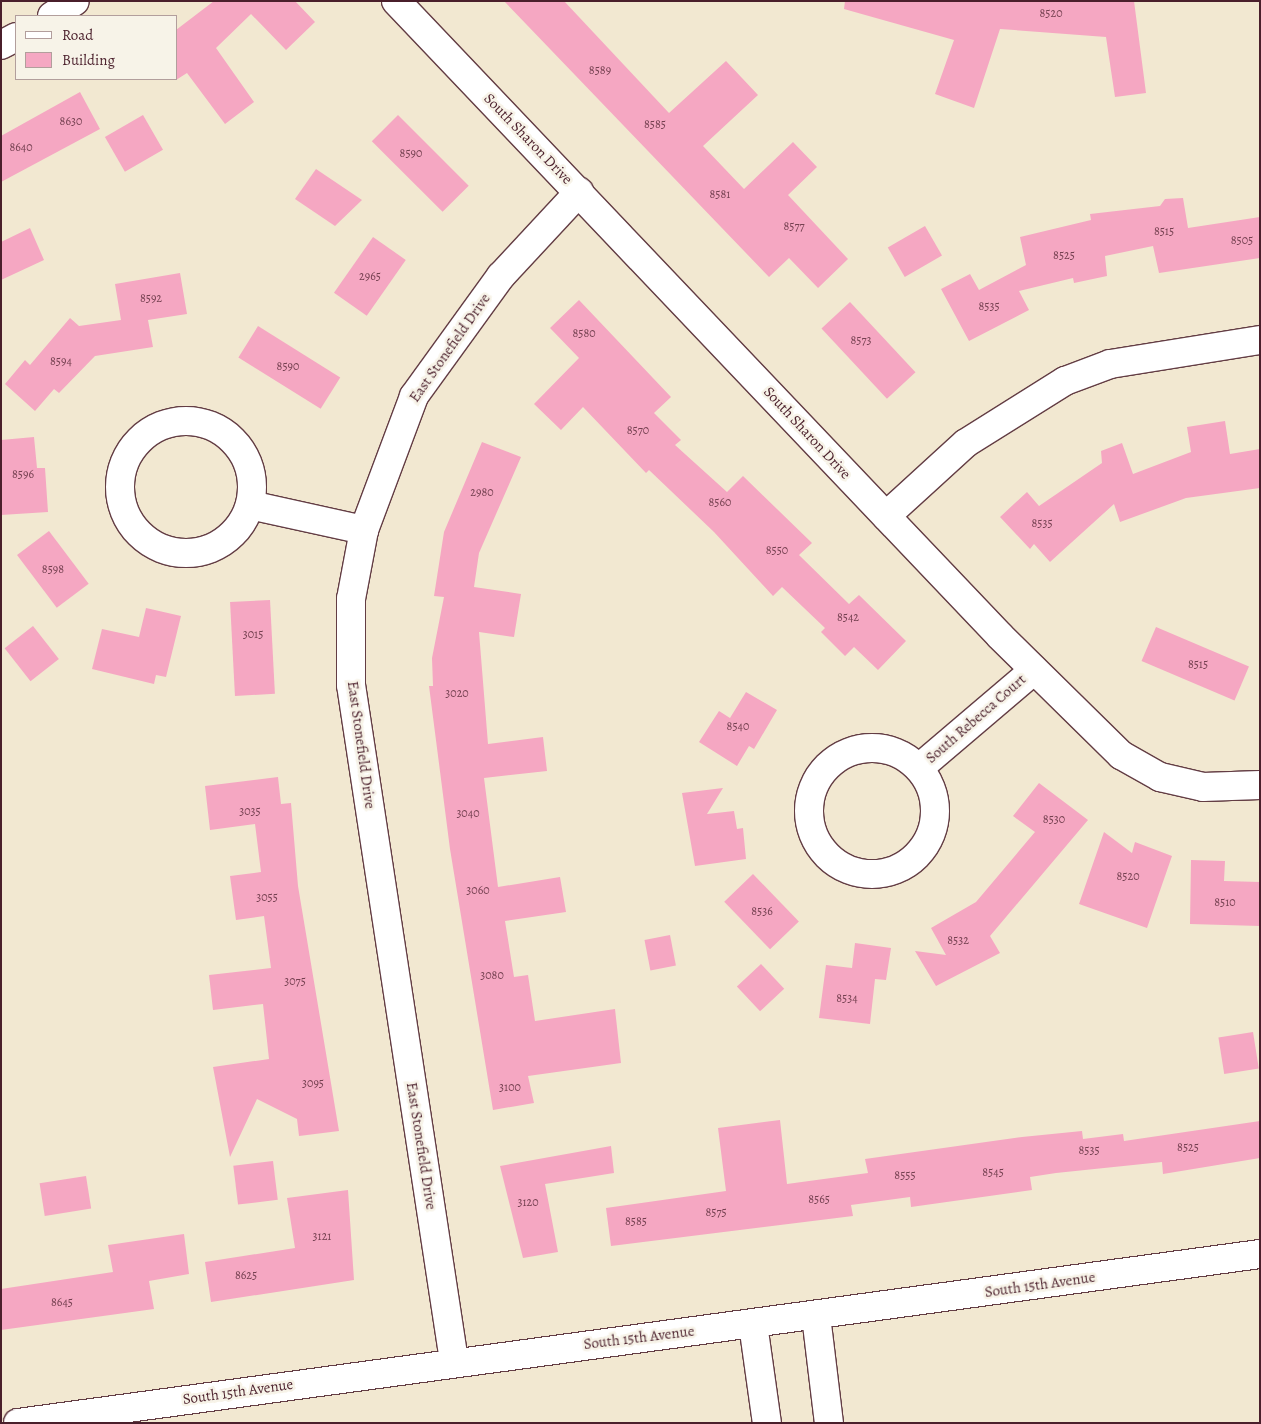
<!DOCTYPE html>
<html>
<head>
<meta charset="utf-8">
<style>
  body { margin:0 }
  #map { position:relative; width:1261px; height:1424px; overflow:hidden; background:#f2e8d1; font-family:Alegreya,serif }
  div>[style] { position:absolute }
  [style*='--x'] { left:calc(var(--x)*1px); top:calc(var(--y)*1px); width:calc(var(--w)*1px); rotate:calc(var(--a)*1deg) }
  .building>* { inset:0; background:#f5a7c2; transform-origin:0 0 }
  .roads { filter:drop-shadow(1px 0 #633d44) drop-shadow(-1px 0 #633d44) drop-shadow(0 1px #633d44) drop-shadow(0 -1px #633d44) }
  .minor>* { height:28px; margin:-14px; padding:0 14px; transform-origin:14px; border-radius:14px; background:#fff }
  .minor>.ring { margin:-14px; padding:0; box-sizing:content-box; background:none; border:28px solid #fff; border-radius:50% }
  span { translate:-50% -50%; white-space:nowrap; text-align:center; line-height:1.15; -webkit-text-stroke:5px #f7f3e8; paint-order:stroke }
  .number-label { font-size:12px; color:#754151 }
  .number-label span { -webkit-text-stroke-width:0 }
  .street-label { font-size:15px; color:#4a1f2b }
  .frame { position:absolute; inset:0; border:2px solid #4a1f2b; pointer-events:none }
  .legend { position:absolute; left:15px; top:15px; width:162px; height:65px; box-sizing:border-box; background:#f7f3e8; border:1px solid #b29e9c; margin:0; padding:6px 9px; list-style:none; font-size:15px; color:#4a1f2b }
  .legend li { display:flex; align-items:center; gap:10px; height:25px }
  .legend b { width:25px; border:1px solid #b29e9c }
</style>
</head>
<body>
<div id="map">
  <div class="building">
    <i style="clip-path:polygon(214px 1px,295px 1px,315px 22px,286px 50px,251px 14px,216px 48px,254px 102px,225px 124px,187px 73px,176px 80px,176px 30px)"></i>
    <i style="clip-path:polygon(504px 1px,564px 1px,669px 113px,726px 61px,758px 95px,703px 146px,744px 189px,793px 142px,817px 167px,788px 195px,848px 259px,818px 288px,789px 258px,769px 277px)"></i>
    <i style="clip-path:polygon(845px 1px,1134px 1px,1146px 93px,1115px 97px,1106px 37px,1000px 29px,974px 108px,935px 94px,954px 40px,844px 9px)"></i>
    <i style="clip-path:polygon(80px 92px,100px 129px,1px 182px,1px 136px)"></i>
    <i style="left:143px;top:115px;width:40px;height:44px;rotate:60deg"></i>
    <i style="left:398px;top:115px;width:100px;height:37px;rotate:45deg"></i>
    <i style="clip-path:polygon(316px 169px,362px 200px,335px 226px,295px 199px)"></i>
    <i style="clip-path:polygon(1183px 198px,1188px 228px,1260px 217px,1260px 258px,1159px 273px,1153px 246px,1105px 256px,1107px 276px,1074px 283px,1073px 278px,1019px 291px,1029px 310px,969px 341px,941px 289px,970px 274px,979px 290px,1026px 265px,1020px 237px,1091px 220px,1090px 214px,1160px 206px,1165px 199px)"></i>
    <i style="left:925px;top:226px;width:34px;height:43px;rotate:60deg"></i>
    <i style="clip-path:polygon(30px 228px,44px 260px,1px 280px,1px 242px)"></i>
    <i style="left:373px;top:237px;width:40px;height:68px;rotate:35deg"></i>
    <i style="clip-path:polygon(180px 273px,187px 314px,148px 320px,153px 347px,95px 356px,59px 393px,54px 389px,35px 411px,5px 384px,25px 360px,30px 365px,70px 318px,79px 326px,121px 320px,115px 284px)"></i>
    <i style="clip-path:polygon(579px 300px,671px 397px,654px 413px,681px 440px,675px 445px,727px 492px,743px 476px,812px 543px,799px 555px,849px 604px,859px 595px,906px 641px,878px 670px,854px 647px,845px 656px,821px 632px,825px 628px,782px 587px,773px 596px,714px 532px,649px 470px,646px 473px,583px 407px,561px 430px,534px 404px,579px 358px,550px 328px)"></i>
    <i style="left:850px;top:302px;width:96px;height:39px;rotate:47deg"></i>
    <i style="left:258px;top:326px;width:97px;height:37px;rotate:32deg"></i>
    <i style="clip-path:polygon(1225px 421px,1230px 454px,1260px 449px,1260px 488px,1186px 498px,1120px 522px,1114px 504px,1050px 562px,1034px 544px,1030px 549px,1000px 517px,1027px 492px,1039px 506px,1102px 463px,1101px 451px,1122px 443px,1133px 474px,1191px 452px,1187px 427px)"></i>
    <i style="clip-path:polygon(34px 437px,37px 468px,45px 468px,48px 512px,1px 515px,1px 440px)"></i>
    <i style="clip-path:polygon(482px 442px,521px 457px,479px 553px,474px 587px,521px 594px,514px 637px,479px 632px,488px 744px,543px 737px,547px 771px,484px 778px,498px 887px,560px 877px,566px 912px,505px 921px,514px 977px,528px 975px,535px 1021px,615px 1009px,621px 1063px,528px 1076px,534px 1103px,493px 1110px,450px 849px,429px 686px,433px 686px,432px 658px,444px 597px,434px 596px,444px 532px)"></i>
    <i style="left:49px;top:531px;width:66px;height:40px;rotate:53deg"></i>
    <i style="left:270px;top:600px;width:94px;height:40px;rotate:87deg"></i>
    <i style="clip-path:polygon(146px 608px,181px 616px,166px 677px,156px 675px,154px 684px,92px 669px,102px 629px,139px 637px)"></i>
    <i style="left:33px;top:626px;width:42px;height:36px;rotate:52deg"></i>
    <i style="left:1156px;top:627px;width:101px;height:37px;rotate:23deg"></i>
    <i style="clip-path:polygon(746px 692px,777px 710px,754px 749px,749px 746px,737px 766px,699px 742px,719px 711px,730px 718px)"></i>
    <i style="clip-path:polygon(278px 777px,281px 804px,291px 803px,298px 886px,339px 1131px,299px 1136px,297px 1119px,257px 1099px,230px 1157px,213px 1067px,269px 1059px,263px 1004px,213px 1010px,209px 975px,271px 968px,264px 916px,236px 920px,230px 876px,261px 872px,255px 824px,210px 830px,205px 786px)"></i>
    <i style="clip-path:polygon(1039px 783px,1088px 820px,990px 936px,1000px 953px,936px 986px,915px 951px,946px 955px,931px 928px,976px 902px,1035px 832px,1013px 816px)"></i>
    <i style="clip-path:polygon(723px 788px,707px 814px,734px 811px,737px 829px,743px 828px,746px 859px,695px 866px,682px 793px)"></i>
    <i style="clip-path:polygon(1104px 832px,1132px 853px,1135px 842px,1172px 856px,1147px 928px,1079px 904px)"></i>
    <i style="clip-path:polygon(1191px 860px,1225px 861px,1224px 881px,1260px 882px,1260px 926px,1190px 924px)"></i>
    <i style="left:753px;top:874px;width:66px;height:40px;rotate:46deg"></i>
    <i style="left:670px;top:935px;width:31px;height:26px;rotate:79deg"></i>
    <i style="clip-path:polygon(855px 943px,891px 948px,886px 980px,875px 979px,870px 1024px,819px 1018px,826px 965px,852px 968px)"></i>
    <i style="left:761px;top:964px;width:34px;height:33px;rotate:47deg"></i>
    <i style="left:1253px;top:1032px;width:37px;height:35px;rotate:81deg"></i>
    <i style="clip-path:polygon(780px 1120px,787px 1184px,868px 1173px,865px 1159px,1022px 1137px,1082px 1131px,1083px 1139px,1123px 1134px,1124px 1141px,1260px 1121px,1260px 1158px,1163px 1174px,1162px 1162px,1056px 1173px,1030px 1177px,1032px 1190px,911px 1207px,910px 1197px,851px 1205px,853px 1216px,611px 1246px,606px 1208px,726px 1191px,718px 1128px)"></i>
    <i style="clip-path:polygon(611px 1146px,614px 1173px,545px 1184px,558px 1252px,523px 1258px,500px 1166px)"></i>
    <i style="left:273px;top:1161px;width:39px;height:40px;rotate:83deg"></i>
    <i style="left:86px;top:1176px;width:33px;height:47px;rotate:81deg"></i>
    <i style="clip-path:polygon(348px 1190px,354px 1280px,211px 1302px,205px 1262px,295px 1248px,287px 1198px)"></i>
    <i style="clip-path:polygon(184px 1234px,189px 1274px,149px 1281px,154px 1309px,1px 1330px,1px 1289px,113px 1272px,108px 1245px)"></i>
  </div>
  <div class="roads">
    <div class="minor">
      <i style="--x:396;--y:1;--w:876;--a:46.43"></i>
      <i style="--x:1000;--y:636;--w:170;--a:44.5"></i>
      <i style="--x:1121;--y:755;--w:45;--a:29.4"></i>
      <i style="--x:1160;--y:777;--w:44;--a:13.1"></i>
      <i style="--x:1203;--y:787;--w:57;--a:-2"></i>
      <i style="--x:52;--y:16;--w:27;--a:-33"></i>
      <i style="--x:1;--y:45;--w:17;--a:-28"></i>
      <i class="ring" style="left:120px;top:421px;width:104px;height:104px"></i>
      <i style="--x:250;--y:505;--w:117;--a:12.4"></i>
      <i style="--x:886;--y:516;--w:108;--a:-42.4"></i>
      <i style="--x:966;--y:443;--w:117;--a:-32.1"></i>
      <i style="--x:1065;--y:381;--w:48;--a:-20.7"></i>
      <i style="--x:1110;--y:364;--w:152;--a:-9.1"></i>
      <i class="ring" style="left:809px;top:748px;width:98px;height:98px"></i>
      <i style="--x:919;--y:768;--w:151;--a:-40.4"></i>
      <i style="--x:816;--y:1316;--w:108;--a:83.1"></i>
      <i style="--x:753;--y:1324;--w:100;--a:82"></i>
      <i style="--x:454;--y:1361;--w:684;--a:-98.66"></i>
      <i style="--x:351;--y:685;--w:86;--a:-90"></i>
      <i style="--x:351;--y:599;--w:70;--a:-79.3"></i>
      <i style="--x:364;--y:530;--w:143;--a:-69.5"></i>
      <i style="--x:414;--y:396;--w:148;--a:-54.1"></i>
      <i style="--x:501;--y:276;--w:115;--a:-47.1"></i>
      <i style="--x:18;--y:1423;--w:1253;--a:-7.75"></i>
    </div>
  </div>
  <div class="number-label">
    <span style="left:1051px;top:14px">8520</span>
    <span style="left:600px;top:71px">8589</span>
    <span style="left:71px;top:122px">8630</span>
    <span style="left:655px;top:125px">8585</span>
    <span style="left:21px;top:148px">8640</span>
    <span style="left:411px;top:154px">8590</span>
    <span style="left:720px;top:195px">8581</span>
    <span style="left:794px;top:227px">8577</span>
    <span style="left:1164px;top:232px">8515</span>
    <span style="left:1242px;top:241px">8505</span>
    <span style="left:1064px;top:256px">8525</span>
    <span style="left:370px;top:277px">2965</span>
    <span style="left:151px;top:299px">8592</span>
    <span style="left:989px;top:307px">8535</span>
    <span style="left:584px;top:334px">8580</span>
    <span style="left:861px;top:341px">8573</span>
    <span style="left:61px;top:362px">8594</span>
    <span style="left:288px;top:367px">8590</span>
    <span style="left:638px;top:431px">8570</span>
    <span style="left:23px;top:475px">8596</span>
    <span style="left:482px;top:493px">2980</span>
    <span style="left:720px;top:503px">8560</span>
    <span style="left:1042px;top:524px">8535</span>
    <span style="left:777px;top:551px">8550</span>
    <span style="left:53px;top:570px">8598</span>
    <span style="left:848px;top:618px">8542</span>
    <span style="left:253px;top:635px">3015</span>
    <span style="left:1198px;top:665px">8515</span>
    <span style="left:457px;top:694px">3020</span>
    <span style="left:738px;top:727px">8540</span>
    <span style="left:250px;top:812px">3035</span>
    <span style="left:468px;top:814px">3040</span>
    <span style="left:1054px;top:820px">8530</span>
    <span style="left:1128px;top:877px">8520</span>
    <span style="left:478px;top:891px">3060</span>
    <span style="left:267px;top:898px">3055</span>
    <span style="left:1225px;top:903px">8510</span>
    <span style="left:762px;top:912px">8536</span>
    <span style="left:958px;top:941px">8532</span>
    <span style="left:492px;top:976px">3080</span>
    <span style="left:295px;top:982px">3075</span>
    <span style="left:847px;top:999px">8534</span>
    <span style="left:313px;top:1084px">3095</span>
    <span style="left:510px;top:1088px">3100</span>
    <span style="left:1188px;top:1148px">8525</span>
    <span style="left:1089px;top:1151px">8535</span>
    <span style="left:993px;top:1173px">8545</span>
    <span style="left:905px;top:1176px">8555</span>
    <span style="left:819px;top:1200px">8565</span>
    <span style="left:528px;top:1203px">3120</span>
    <span style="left:716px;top:1213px">8575</span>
    <span style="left:636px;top:1222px">8585</span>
    <span style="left:322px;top:1237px">3121</span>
    <span style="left:246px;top:1276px">8625</span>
    <span style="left:62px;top:1303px">8645</span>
  </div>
  <div class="street-label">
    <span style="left:528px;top:139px;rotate:46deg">South Sharon Drive</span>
    <span style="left:450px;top:348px;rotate:-55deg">East Stonefield Drive</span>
    <span style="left:807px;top:433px;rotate:47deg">South Sharon Drive</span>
    <span style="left:976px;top:719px;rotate:-41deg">South Rebecca Court</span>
    <span style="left:361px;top:745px;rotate:82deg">East Stonefield Drive</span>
    <span style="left:421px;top:1146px;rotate:81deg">East Stonefield Drive</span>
    <span style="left:1040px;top:1285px;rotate:-8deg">South 15th Avenue</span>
    <span style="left:639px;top:1338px;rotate:-7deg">South 15th Avenue</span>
    <span style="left:238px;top:1392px;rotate:-8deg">South 15th Avenue</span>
  </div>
  <div class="frame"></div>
  <ul class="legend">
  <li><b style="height:6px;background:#fff"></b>Road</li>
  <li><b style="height:14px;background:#f5a7c2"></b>Building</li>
  </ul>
</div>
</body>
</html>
